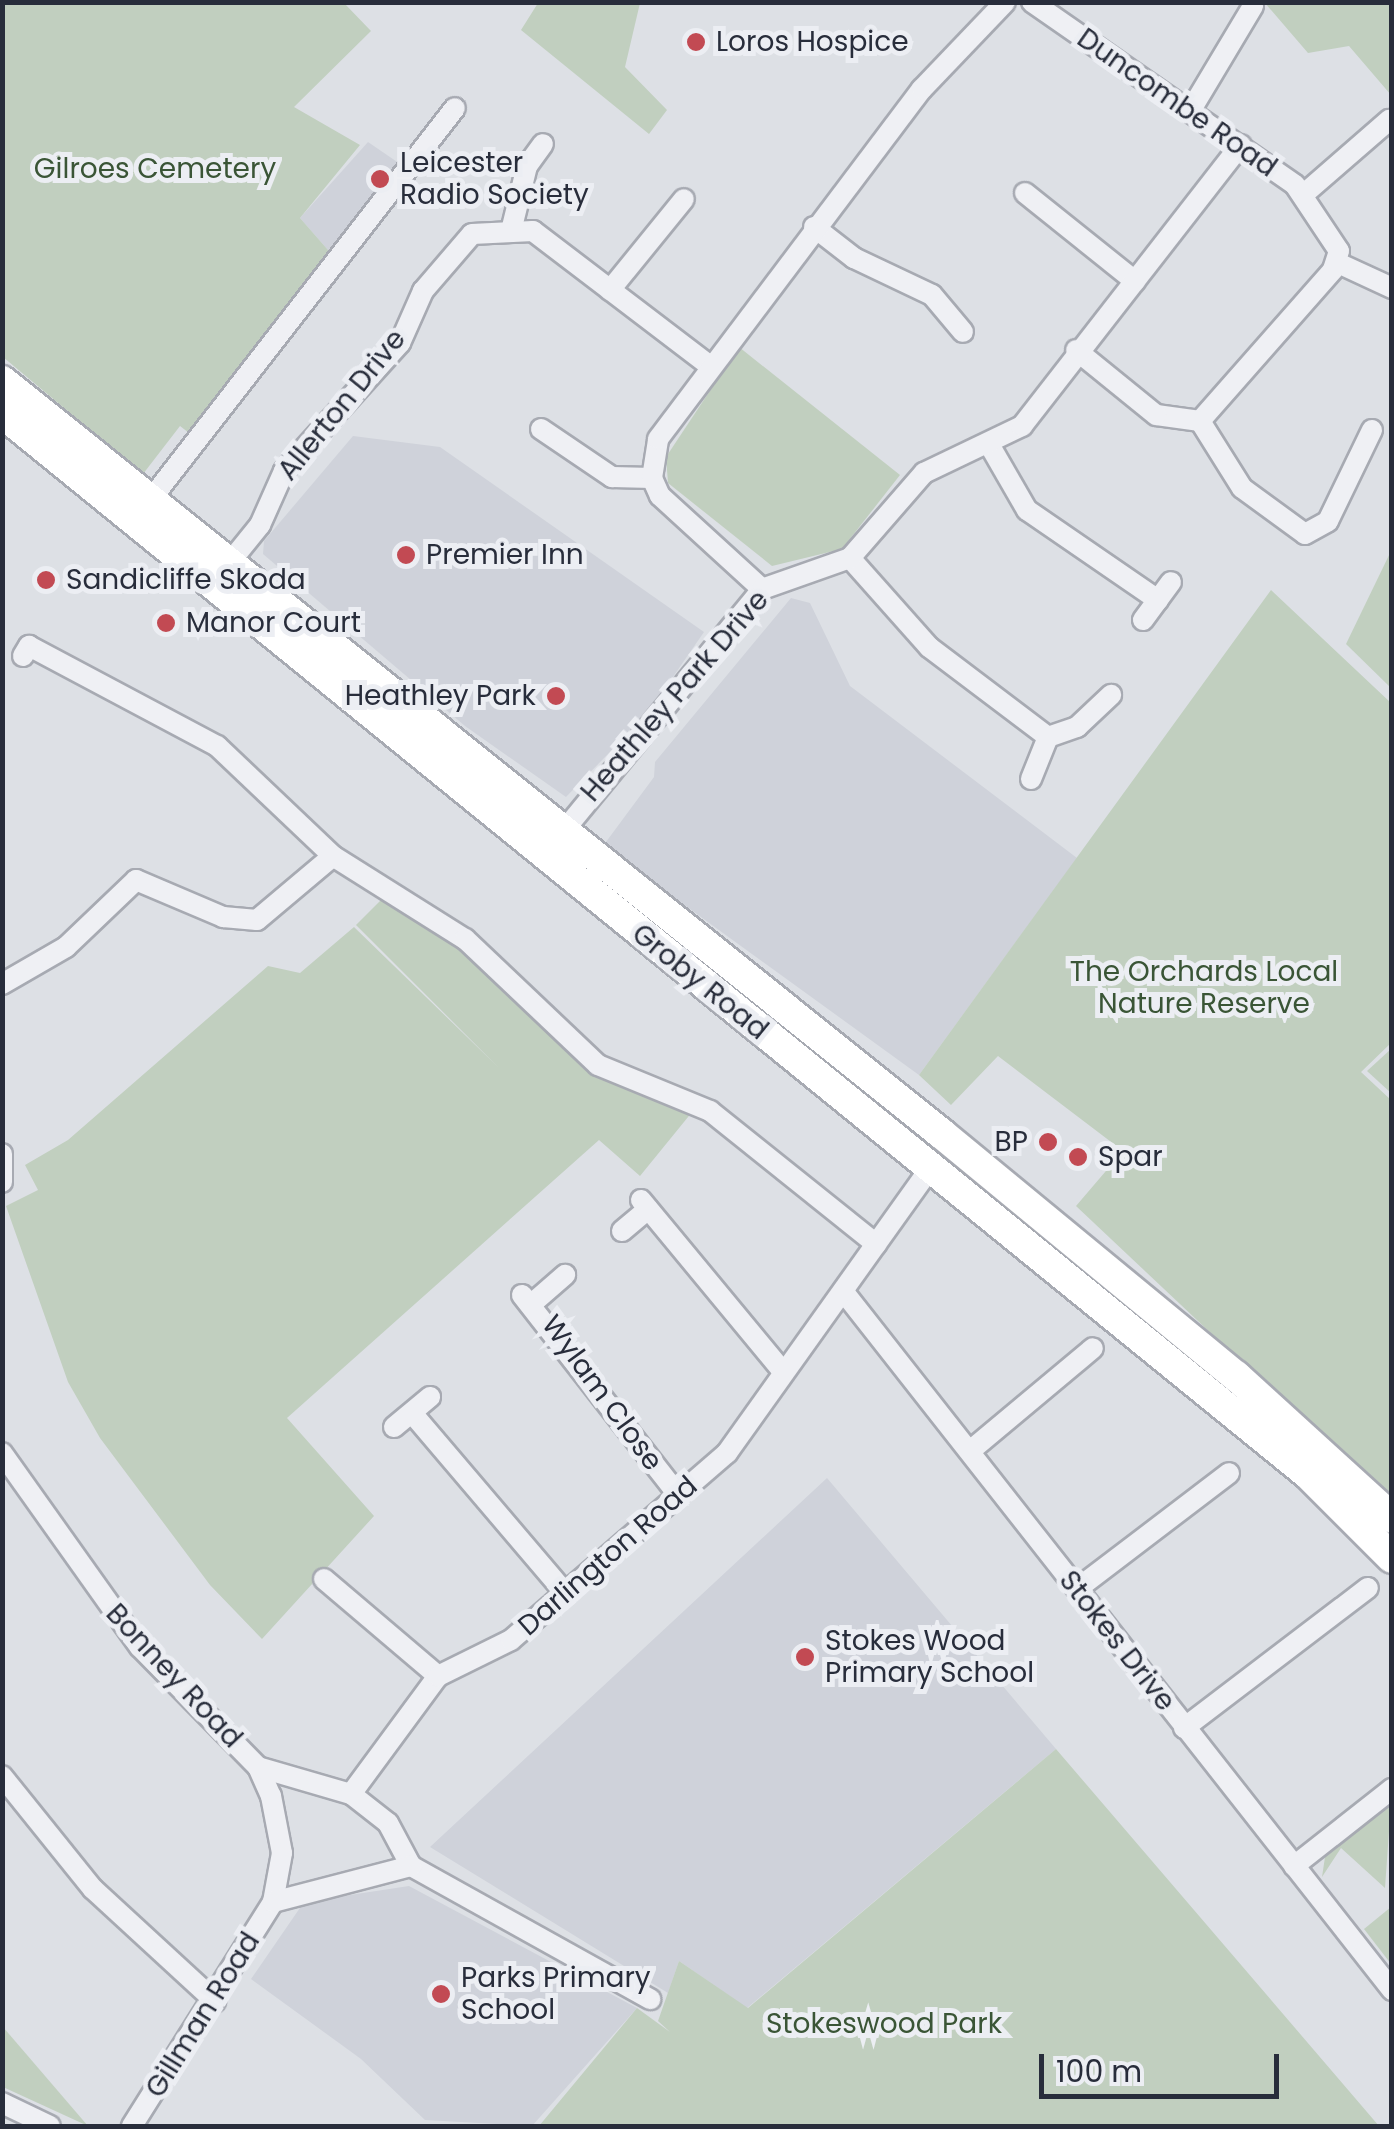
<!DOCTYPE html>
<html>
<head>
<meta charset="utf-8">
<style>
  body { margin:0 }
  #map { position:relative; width:1394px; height:2129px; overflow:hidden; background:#dde0e5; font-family:Poppins,sans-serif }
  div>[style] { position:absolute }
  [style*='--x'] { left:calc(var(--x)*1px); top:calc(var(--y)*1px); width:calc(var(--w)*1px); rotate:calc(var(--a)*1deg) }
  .built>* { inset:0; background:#cfd2da }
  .green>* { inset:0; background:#c1cfbf }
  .roads { filter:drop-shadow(2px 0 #a7aab2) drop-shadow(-2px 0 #a7aab2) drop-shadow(0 2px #a7aab2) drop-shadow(0 -2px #a7aab2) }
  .minor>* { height:20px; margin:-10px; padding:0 10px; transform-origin:10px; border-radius:10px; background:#eff0f4 }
  .primary>* { height:30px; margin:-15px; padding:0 15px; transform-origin:15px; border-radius:15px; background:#fff }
  .dots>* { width:28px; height:28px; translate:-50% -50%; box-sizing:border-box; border:5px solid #eceef3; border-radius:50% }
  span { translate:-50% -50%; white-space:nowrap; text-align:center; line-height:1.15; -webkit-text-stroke:10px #eceef3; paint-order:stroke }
  .poi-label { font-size:28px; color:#282d3b }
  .left { translate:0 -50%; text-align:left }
  .right { translate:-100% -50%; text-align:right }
  .street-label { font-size:28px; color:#282d3b }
  .park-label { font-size:28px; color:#3a5536 }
  .frame { position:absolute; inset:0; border:5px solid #282d3b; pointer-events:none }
  .scale { position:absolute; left:1039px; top:2054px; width:240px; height:45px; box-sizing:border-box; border:5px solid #282d3b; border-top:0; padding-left:12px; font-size:30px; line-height:35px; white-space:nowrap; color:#282d3b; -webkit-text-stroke:8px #eceef3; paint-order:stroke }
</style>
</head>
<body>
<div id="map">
  <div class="built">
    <i style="clip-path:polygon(368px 142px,406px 168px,335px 258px,300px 218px)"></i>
    <i style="clip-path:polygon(353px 436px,440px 447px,704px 632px,648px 713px,566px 797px,465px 726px,263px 554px,264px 541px)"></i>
    <i style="clip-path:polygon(791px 598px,810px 603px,850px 686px,1077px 858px,919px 1075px,603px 846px,654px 777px,655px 762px)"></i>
    <i style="clip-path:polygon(827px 1478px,1056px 1749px,747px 2008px,679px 1961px,668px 1993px,430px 1847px)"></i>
    <i style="clip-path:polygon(409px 1886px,637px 2008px,532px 2126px,425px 2120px,361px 2059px,251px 1979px,304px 1902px)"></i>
  </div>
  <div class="green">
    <i style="clip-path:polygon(2px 3px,344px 3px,371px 31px,294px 107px,360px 145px,300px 218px,335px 258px,193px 436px,180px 426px,143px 474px,3px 357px)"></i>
    <i style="clip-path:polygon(538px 3px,640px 3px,625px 67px,667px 110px,649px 134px,521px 30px)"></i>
    <i style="clip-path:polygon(1265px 3px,1391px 3px,1391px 95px,1349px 46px,1308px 53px)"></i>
    <i style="clip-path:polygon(739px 347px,900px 475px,842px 549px,772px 566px,668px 483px,666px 457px)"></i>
    <i style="clip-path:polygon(1391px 551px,1391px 688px,1346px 644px)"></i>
    <i style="clip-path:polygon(1271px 590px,1391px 703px,1391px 1043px,1361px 1072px,1391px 1100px,1391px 1503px,1076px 1206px,1123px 1151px,998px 1056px,951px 1105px,919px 1075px)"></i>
    <i style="clip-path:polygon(385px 896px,417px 909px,595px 1063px,697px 1106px,640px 1176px,599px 1140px,287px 1418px,374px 1516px,262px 1639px,210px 1585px,100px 1438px,68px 1382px,6px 1206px,38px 1190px,25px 1165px,68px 1140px,268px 966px,300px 973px,354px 927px,498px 1067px,356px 925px)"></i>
    <i style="clip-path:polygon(1391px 1049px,1391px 1093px,1367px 1071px)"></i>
    <i style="clip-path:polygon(1056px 1749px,1379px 2126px,539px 2126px,637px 2008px,670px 2032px,658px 2021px,679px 1961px,748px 2008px)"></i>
    <i style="clip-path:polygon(1391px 1803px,1385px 1888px,1341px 1848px,1322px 1877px,1325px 1857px)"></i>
    <i style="clip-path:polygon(1391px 1907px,1391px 1964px,1364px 1929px)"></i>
    <i style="clip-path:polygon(2px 2027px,3px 2027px,88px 2126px,3px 2087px)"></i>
  </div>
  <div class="roads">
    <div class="minor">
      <i style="--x:1032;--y:2;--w:320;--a:34.8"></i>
      <i style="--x:1295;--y:185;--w:79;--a:56.3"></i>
      <i style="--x:1339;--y:251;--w:20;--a:108"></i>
      <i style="--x:1333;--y:270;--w:201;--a:131.4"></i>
      <i style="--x:1200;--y:421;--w:44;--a:-172.2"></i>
      <i style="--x:1156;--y:415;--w:103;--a:-140.9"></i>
      <i style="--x:1192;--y:108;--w:119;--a:-59.1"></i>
      <i style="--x:1025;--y:193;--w:141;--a:38.7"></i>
      <i style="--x:1304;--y:194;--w:113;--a:-41"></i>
      <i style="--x:512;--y:227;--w:63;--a:-76.2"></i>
      <i style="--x:527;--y:166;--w:27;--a:-54"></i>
      <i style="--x:814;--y:227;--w:51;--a:37.8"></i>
      <i style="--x:854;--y:258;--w:86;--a:25.4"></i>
      <i style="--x:932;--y:295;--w:48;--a:50"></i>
      <i style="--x:1338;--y:263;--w:60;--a:24.8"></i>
      <i style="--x:610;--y:290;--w:117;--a:-50.9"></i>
      <i style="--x:1200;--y:421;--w:79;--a:57.9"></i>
      <i style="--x:1242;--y:488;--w:78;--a:36.1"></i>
      <i style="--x:1305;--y:534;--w:26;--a:-29"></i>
      <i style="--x:1328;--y:521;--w:101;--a:-64.2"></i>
      <i style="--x:541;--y:429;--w:86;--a:34.1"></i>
      <i style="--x:612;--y:477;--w:40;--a:1.4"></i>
      <i style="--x:990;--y:446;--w:74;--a:60"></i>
      <i style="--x:1027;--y:510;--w:159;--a:34.5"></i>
      <i style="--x:148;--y:503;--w:500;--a:-52.15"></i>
      <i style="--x:850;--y:558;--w:119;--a:48.4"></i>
      <i style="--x:929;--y:647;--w:149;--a:37.1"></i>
      <i style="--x:226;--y:567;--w:54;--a:-51"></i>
      <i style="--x:260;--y:525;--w:59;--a:-66"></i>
      <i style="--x:284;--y:471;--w:173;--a:-47.8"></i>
      <i style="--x:400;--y:343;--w:57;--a:-66.1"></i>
      <i style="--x:423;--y:291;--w:75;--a:-49.3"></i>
      <i style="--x:472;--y:234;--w:61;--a:-2.8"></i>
      <i style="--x:533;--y:231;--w:221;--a:37.3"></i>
      <i style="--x:762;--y:589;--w:138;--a:-137.6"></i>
      <i style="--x:660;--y:496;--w:20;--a:-114"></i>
      <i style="--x:652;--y:478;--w:39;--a:-81"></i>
      <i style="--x:658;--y:439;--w:438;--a:-53"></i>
      <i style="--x:922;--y:89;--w:120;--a:-46.3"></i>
      <i style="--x:1143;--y:620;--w:47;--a:-53.6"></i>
      <i style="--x:23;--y:656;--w:12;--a:-59"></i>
      <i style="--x:29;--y:646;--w:213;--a:28"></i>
      <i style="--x:217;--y:746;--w:160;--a:43.5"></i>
      <i style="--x:333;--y:856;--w:156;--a:32.2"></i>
      <i style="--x:465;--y:939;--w:183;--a:43.5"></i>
      <i style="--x:598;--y:1065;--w:121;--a:22.3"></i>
      <i style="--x:710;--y:1111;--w:213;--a:38.7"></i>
      <i style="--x:1048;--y:737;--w:31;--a:-19"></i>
      <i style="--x:1077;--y:727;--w:47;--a:-43.3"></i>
      <i style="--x:1031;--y:779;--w:45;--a:-68"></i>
      <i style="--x:557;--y:839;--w:323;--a:-50.6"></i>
      <i style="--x:762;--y:589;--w:93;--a:-19.4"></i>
      <i style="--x:850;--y:558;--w:113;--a:-49"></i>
      <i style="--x:924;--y:473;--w:109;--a:-25.6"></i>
      <i style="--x:1022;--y:426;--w:356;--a:-52.1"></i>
      <i style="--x:2;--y:984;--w:74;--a:-30"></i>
      <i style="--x:66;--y:947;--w:97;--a:-43.7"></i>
      <i style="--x:136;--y:880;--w:95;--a:23"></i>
      <i style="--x:223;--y:917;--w:34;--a:5"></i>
      <i style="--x:257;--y:920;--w:99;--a:-40.1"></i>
      <i style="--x:2;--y:1154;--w:28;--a:90"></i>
      <i style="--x:641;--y:1200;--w:224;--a:50.4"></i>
      <i style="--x:622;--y:1231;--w:34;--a:-40"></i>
      <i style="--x:843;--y:1291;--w:889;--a:51.85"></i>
      <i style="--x:522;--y:1295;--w:254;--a:52"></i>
      <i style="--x:535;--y:1301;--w:40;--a:-41"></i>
      <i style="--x:412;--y:1413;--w:236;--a:49.6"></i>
      <i style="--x:394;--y:1427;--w:47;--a:-39.8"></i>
      <i style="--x:970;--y:1451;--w:160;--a:-39.9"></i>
      <i style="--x:2;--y:1453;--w:238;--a:54.6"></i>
      <i style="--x:140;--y:1647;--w:168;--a:45.5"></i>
      <i style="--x:258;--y:1767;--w:32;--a:66"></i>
      <i style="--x:271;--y:1796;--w:58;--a:79.1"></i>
      <i style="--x:282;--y:1853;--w:50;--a:100.4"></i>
      <i style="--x:273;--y:1902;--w:265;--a:122.2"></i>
      <i style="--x:324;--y:1579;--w:150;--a:40.4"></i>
      <i style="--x:1077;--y:1589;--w:191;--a:-37.3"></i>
      <i style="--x:1184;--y:1728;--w:231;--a:-37.3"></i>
      <i style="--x:258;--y:1767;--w:97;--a:16.2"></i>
      <i style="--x:351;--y:1794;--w:47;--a:38.1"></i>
      <i style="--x:388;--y:1823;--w:49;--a:61.9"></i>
      <i style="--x:411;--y:1866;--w:274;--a:29.1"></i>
      <i style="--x:2;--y:1776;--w:145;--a:51.2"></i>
      <i style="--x:93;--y:1889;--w:166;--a:42.6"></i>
      <i style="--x:351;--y:1794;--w:147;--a:-53.6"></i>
      <i style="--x:438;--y:1676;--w:81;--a:-26.3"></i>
      <i style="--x:511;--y:1640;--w:286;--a:-40.9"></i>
      <i style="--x:727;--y:1453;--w:351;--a:-54.5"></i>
      <i style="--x:1294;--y:1866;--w:125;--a:-38.2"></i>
      <i style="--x:273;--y:1902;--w:143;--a:-14.6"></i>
      <i style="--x:2;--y:2103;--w:53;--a:25.6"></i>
    </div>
    <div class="primary">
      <i style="--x:2;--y:381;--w:1204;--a:38.7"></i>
      <i style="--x:942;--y:1134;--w:381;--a:39.5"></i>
      <i style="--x:1236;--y:1376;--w:211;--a:42.3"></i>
      <i style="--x:2;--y:413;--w:1681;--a:39.09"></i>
      <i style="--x:1307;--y:1473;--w:120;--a:45"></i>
    </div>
  </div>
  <div class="dots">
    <i style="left:696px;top:42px;background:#c24a53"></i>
    <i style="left:380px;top:179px;background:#c24a53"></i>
    <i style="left:406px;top:555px;background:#c24a53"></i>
    <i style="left:46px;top:580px;background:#c24a53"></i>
    <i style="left:166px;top:623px;background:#c24a53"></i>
    <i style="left:556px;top:696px;background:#c24a53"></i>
    <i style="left:1048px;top:1142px;background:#c24a53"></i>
    <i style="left:1078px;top:1157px;background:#c24a53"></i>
    <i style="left:805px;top:1657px;background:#c24a53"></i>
    <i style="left:441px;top:1994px;background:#c24a53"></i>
  </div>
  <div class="poi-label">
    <span class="left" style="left:716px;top:42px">Loros Hospice</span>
    <span class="left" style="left:400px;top:179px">Leicester<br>Radio Society</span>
    <span class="left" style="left:426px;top:555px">Premier Inn</span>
    <span class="left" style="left:66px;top:580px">Sandicliffe Skoda</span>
    <span class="left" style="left:186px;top:623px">Manor Court</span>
    <span class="right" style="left:536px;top:696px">Heathley Park</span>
    <span class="right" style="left:1028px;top:1142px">BP</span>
    <span class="left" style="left:1098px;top:1157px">Spar</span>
    <span class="left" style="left:825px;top:1657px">Stokes Wood<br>Primary School</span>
    <span class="left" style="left:461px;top:1994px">Parks Primary<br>School</span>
  </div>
  <div class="street-label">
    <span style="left:1177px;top:103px;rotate:35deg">Duncombe Road</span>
    <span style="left:342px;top:405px;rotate:-51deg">Allerton Drive</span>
    <span style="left:675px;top:696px;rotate:-49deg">Heathley Park Drive</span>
    <span style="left:700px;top:982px;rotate:39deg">Groby Road</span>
    <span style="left:602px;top:1393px;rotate:54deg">Wylam Close</span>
    <span style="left:608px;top:1556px;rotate:-41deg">Darlington Road</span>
    <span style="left:1117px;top:1641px;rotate:52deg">Stokes Drive</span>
    <span style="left:174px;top:1676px;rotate:47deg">Bonney Road</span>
    <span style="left:203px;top:2015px;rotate:-58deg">Gillman Road</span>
  </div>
  <div class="park-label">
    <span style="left:155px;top:169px">Gilroes Cemetery</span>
    <span style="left:1204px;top:988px">The Orchards Local<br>Nature Reserve</span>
    <span style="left:884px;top:2024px">Stokeswood Park</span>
  </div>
  <div class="frame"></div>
  <div class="scale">100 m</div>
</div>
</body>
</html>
